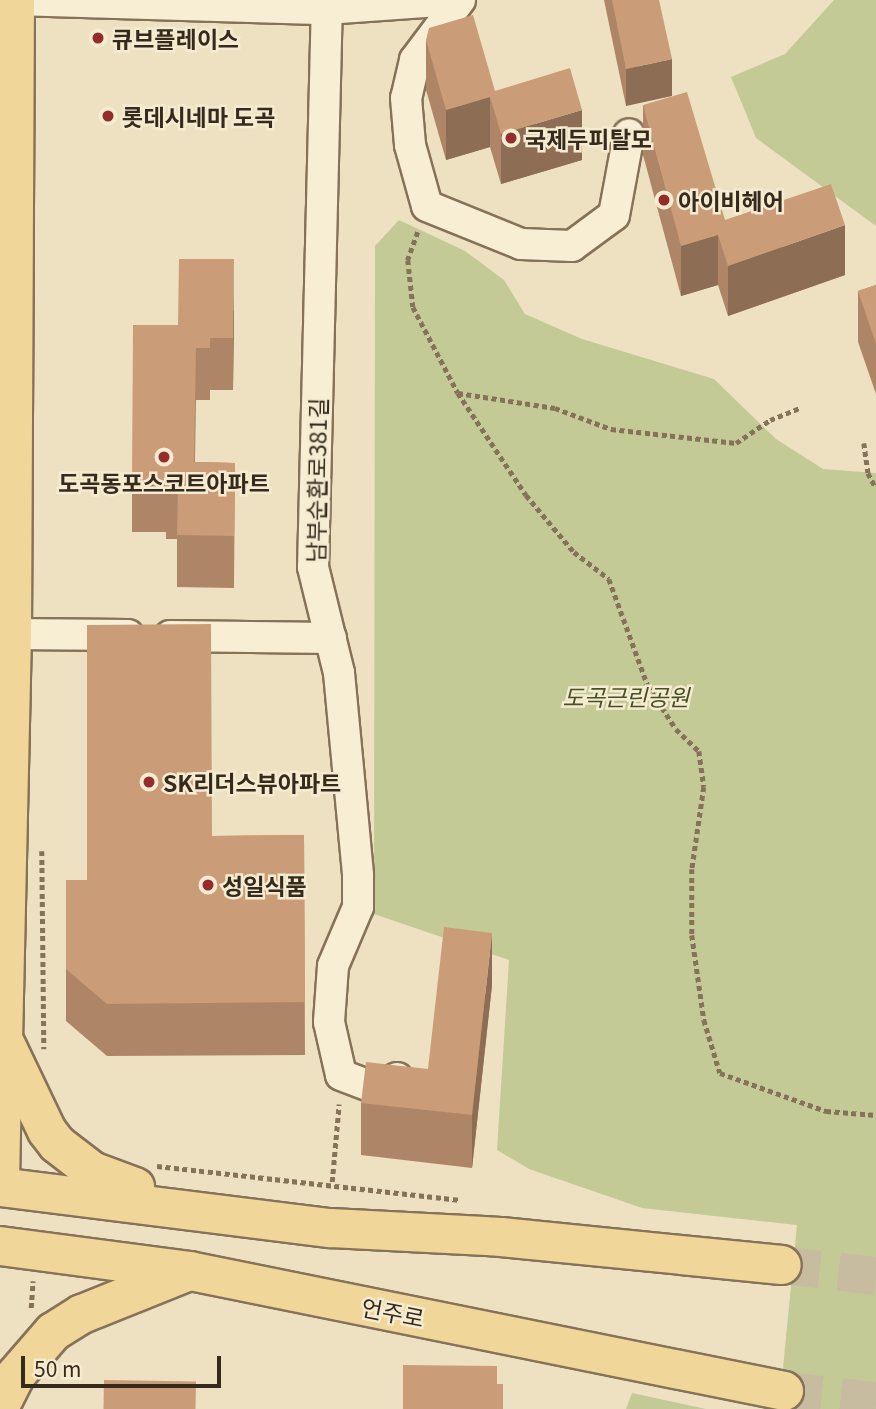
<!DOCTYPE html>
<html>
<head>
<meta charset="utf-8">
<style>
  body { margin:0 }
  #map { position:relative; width:876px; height:1409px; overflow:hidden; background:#ede1c1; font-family:Georgia,"Noto Sans KR",serif }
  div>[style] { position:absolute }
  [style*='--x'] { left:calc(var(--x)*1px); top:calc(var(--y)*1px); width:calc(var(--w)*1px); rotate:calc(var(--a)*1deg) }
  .green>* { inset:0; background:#c3ca96 }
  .major-tunnel>* { height:38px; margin-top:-19px; transform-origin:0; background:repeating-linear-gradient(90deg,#c8bca0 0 38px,transparent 0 57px) }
  .path>* { height:4.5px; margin-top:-2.25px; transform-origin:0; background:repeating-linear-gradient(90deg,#867259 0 5px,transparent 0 8.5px) }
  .roads { filter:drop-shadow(2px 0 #867259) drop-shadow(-2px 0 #867259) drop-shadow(0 2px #867259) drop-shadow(0 -2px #867259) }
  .minor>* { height:30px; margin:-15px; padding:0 15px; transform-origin:15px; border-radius:15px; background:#f8eed4 }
  .major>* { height:38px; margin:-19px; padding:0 19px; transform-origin:19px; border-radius:19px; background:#f0d699 }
  .wall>* { inset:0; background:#ae8667 }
  .shaded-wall>* { inset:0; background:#8d6d54 }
  .building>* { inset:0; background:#ca9c78; transform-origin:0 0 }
  .dots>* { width:19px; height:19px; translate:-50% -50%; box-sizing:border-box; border:4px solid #f4ebd1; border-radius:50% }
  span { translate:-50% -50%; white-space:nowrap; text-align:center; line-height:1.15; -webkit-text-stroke:5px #f4ebd1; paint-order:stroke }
  .poi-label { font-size:23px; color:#362a1d; font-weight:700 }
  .left { translate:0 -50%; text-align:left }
  .street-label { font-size:23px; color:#362a1d }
  .park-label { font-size:23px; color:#465224; font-style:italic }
  .scale { position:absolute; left:21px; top:1356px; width:200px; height:32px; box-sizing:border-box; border:4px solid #362a1d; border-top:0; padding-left:9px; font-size:21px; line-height:24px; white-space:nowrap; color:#362a1d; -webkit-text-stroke:5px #f4ebd1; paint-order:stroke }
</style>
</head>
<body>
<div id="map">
  <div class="green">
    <i style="clip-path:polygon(834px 0,876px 0,876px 226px,756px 138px,731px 77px,785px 54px)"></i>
    <i style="clip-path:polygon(399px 220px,465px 251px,504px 280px,525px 314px,582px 339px,714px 379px,776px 439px,823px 469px,876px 473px,876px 1409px,779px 1409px,797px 1225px,642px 1208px,529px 1169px,497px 1150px,509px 960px,374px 914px,375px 246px)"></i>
    <i style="clip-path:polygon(632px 1393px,706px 1409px,626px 1409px)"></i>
  </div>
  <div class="major-tunnel">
    <i style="--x:782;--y:1265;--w:95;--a:6.7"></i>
    <i style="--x:784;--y:1391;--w:93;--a:6.2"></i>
  </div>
  <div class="path">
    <i style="--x:418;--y:232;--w:30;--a:110"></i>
    <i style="--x:408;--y:260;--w:47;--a:83.9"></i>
    <i style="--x:413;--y:307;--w:97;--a:62.4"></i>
    <i style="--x:458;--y:393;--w:123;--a:56.3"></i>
    <i style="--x:526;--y:495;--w:75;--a:49.9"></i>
    <i style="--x:574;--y:552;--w:44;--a:37.6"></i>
    <i style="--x:609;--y:579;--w:114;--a:70"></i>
    <i style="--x:648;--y:686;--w:51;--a:56.9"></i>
    <i style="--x:676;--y:729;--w:32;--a:44"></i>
    <i style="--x:699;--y:751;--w:36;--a:82"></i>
    <i style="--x:704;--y:787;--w:83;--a:98.3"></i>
    <i style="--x:692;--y:869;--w:66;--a:90"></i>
    <i style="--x:692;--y:935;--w:86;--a:82"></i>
    <i style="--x:704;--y:1020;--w:55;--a:73.2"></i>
    <i style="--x:720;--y:1073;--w:113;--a:19.7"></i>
    <i style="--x:826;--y:1111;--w:50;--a:4.6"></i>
    <i style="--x:458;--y:393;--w:98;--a:8.8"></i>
    <i style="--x:555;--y:408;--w:60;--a:20.6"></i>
    <i style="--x:611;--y:429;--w:126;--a:6.4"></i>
    <i style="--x:736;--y:443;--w:41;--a:-34.1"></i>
    <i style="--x:770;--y:420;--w:32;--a:-22"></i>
    <i style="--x:864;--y:443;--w:30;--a:82"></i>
    <i style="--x:868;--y:473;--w:17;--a:62"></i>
    <i style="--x:42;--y:851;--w:198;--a:89.4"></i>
    <i style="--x:157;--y:1166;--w:303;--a:6.4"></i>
    <i style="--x:332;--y:1182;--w:78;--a:-84.9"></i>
    <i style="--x:31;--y:1308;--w:27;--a:-86"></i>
  </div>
  <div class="roads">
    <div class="minor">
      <i style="--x:15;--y:0;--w:311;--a:1.7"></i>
      <i style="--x:326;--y:9;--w:127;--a:-4.1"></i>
      <i style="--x:327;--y:0;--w:567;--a:91.41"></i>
      <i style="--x:313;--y:567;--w:109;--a:76.2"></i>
      <i style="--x:339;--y:673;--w:203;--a:84.6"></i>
      <i style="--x:358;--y:875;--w:32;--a:90"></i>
      <i style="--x:358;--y:907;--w:64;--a:113"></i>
      <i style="--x:333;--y:966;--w:56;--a:94.1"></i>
      <i style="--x:329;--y:1022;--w:54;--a:77.2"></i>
      <i style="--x:341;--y:1075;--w:40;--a:21"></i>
      <i style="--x:378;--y:1089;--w:22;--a:-30"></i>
      <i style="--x:460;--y:0;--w:75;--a:126.9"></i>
      <i style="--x:415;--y:60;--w:39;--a:103"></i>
      <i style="--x:406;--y:98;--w:47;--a:85.1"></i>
      <i style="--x:410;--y:145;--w:63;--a:74.4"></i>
      <i style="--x:427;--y:206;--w:101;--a:22"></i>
      <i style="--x:521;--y:244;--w:51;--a:2.2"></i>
      <i style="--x:572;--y:246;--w:52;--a:-36.4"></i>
      <i style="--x:614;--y:215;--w:82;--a:-79.5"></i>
      <i style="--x:12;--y:634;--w:116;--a:0.5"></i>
      <i style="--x:170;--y:636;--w:161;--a:0.7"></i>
    </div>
    <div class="major">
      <i style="--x:6;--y:1045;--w:95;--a:64.5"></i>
      <i style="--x:47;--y:1131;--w:16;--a:52"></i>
      <i style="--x:57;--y:1144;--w:44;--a:37.6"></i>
      <i style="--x:92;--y:1171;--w:46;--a:20.4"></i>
      <i style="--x:0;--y:1179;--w:545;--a:-88.74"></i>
      <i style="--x:12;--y:634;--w:634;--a:-89.73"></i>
      <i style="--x:0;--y:1187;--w:334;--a:7.1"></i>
      <i style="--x:331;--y:1228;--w:170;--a:3"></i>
      <i style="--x:501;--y:1237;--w:282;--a:5.7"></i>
      <i style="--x:0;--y:1246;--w:192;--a:7.5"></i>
      <i style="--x:190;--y:1271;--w:606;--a:11.42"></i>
      <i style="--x:0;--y:1406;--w:34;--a:-63"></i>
      <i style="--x:15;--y:1376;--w:58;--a:-49.2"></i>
      <i style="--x:53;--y:1332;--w:34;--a:-32"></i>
      <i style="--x:82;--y:1314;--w:113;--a:-21.8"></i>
    </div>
  </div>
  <div class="wall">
    <i style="clip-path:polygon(604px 0,659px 0,626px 106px)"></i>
    <i style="clip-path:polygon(426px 40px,495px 91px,582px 160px,501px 184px,490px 147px,446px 160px,426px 90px)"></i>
    <i style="clip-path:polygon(643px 105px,725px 220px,845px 275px,728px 316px,718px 285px,681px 296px,643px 155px)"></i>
    <i style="clip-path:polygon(876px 285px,876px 394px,858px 342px,858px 291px)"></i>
    <i style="clip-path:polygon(234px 311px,233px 390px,210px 390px,210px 400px,196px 400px,195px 462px,235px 463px,234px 588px,177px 587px,177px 539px,166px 539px,166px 532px,132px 532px,132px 480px,178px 325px)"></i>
    <i style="clip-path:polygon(304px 835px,305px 1055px,107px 1056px,66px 1021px,66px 880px,87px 880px,212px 836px)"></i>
    <i style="clip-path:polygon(492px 985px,472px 1168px,361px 1155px,361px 1103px,428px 1069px)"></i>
  </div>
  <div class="shaded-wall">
    <i style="clip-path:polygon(672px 59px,672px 96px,626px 106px,626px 69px)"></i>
    <i style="clip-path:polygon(490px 97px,490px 147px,446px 160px,446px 110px)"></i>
    <i style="clip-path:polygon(582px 110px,582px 160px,501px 184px,501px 134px)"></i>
    <i style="clip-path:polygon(845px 225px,845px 275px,728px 316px,728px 266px)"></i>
    <i style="clip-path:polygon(718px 235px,718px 285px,681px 296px,681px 246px)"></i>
    <i style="clip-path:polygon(234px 259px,234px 311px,233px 390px,233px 338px)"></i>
    <i style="clip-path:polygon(492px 933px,492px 985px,472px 1168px,472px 1115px)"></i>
  </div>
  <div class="building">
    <i style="clip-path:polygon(612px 0,659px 0,672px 59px,626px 69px)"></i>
    <i style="clip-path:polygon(473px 15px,495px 91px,570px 68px,582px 110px,501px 134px,490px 97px,446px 110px,426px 40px,429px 28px)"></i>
    <i style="clip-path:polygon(687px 92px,725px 220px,831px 184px,845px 225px,728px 266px,718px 235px,681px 246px,643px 105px)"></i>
    <i style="clip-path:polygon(179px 259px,234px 259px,233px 338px,210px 338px,210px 348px,196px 348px,194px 462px,235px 463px,234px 536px,177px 535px,178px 487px,166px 487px,166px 480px,132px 480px,133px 325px,178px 325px)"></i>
    <i style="clip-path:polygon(876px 285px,876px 344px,858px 291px)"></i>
    <i style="clip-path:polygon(211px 624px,212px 836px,304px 835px,305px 1002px,107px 1004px,66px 969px,66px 880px,87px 880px,87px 625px)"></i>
    <i style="clip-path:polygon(444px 927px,492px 933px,472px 1115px,361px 1103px,366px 1062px,428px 1069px)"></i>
    <i style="clip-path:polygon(403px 1365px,497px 1366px,497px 1384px,503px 1384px,503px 1409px,403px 1409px)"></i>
    <i style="left:104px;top:1380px;width:92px;height:29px;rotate:1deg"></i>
  </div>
  <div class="dots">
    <i style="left:98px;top:38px;background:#942c2b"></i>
    <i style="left:108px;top:116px;background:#942c2b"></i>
    <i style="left:511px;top:138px;background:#942c2b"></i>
    <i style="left:664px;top:200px;background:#942c2b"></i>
    <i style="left:164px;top:457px;background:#942c2b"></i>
    <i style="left:149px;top:782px;background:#942c2b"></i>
    <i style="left:208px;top:885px;background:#942c2b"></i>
  </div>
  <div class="poi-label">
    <span class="left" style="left:112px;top:38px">큐브플레이스</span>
    <span class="left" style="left:122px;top:116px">롯데시네마 도곡</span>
    <span class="left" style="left:525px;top:138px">국제두피탈모</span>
    <span class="left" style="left:678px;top:200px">아이비헤어</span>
    <span style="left:164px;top:482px">도곡동포스코트아파트</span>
    <span class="left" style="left:163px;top:782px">SK리더스뷰아파트</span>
    <span class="left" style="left:222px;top:885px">성일식품</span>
  </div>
  <div class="street-label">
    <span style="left:316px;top:480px;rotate:-89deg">남부순환로381길</span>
    <span style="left:393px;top:1312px;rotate:11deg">언주로</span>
  </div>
  <div class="park-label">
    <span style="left:626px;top:696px">도곡근린공원</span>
  </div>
  <div class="scale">50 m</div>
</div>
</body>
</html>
